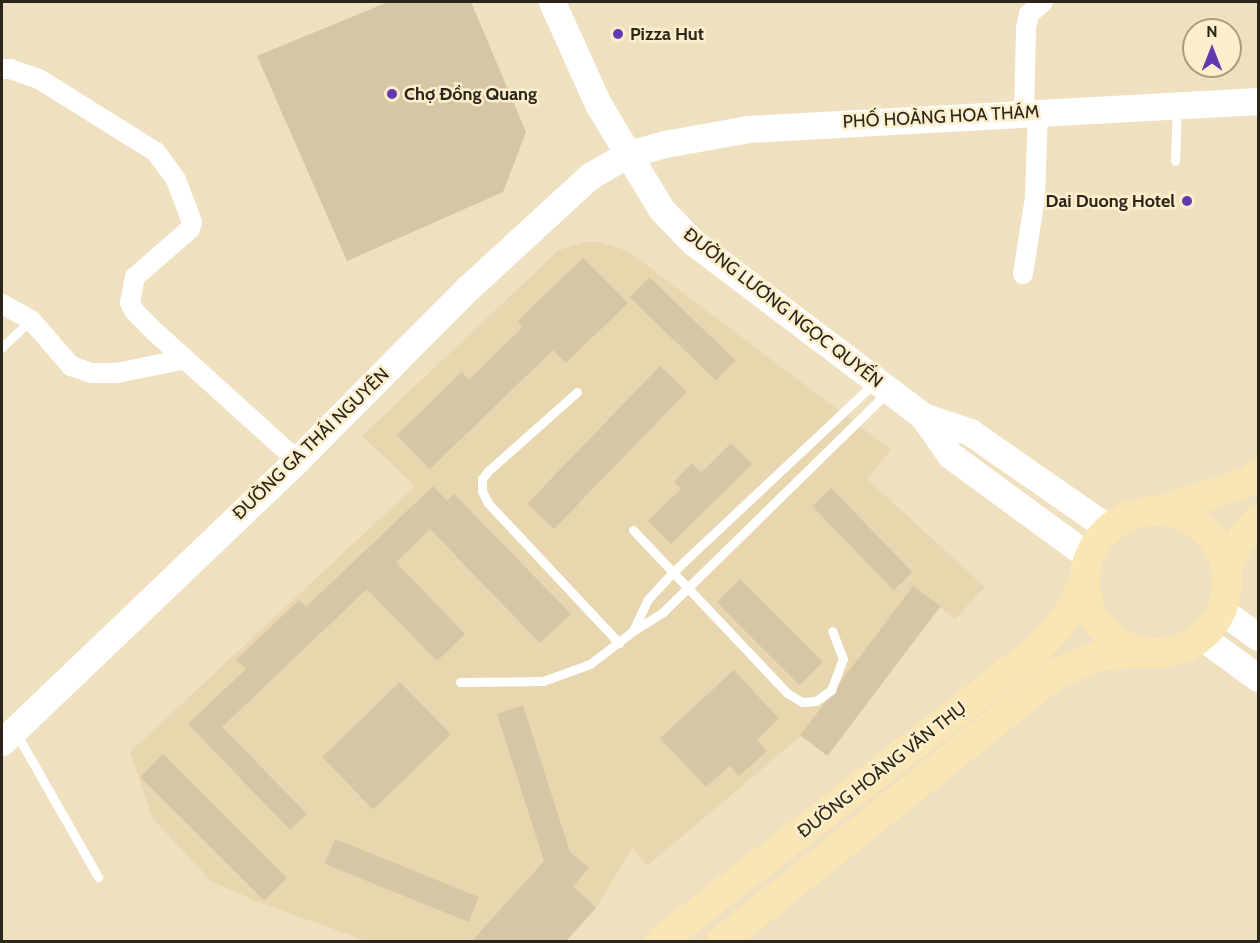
<!DOCTYPE html>
<html>
<head>
<meta charset="utf-8">
<style>
  body { margin:0 }
  #map { position:relative; width:1260px; height:943px; overflow:hidden; background:#efe1bf; font-family:Cabin,sans-serif }
  div>[style] { position:absolute }
  [style*='--x'] { left:calc(var(--x)*1px); top:calc(var(--y)*1px); width:calc(var(--w)*1px); rotate:calc(var(--a)*1deg) }
  .built>* { inset:0; background:#e8d6ae }
  .building>* { inset:0; background:#d5c6a6; transform-origin:0 0 }
  .lane>* { height:9px; margin:-4.5px; padding:0 4.5px; transform-origin:4.5px; border-radius:4.5px; background:#fff }
  .street>* { height:20px; margin:-10px; padding:0 10px; transform-origin:10px; border-radius:10px; background:#fff }
  .secondary>* { height:27px; margin:-13.5px; padding:0 13.5px; transform-origin:13.5px; border-radius:13.5px; background:#fff }
  .primary>* { height:30px; margin:-15px; padding:0 15px; transform-origin:15px; border-radius:15px; background:#fae5b4 }
  .primary>.ring { margin:-15px; padding:0; box-sizing:content-box; background:none; border:30px solid #fae5b4; border-radius:50% }
  .dots>* { width:16px; height:16px; translate:-50% -50%; box-sizing:border-box; border:3px solid #fdeecc; border-radius:50% }
  span { translate:-50% -50%; white-space:nowrap; text-align:center; line-height:1.15; -webkit-text-stroke:5px #fdeecc; paint-order:stroke }
  .poi-label { font-size:18px; color:#2c261a; font-weight:700 }
  .left { translate:0 -50%; text-align:left }
  .right { translate:-100% -50%; text-align:right }
  .street-label { font-size:18px; color:#2c261a }
  .frame { position:absolute; inset:0; border:3px solid #2c261a; pointer-events:none }
  .north { position:absolute; left:1182px; top:18px; width:60px; height:60px; box-sizing:border-box; background:#fdeecc; border:2px solid #a99e85; border-radius:50%; rotate:0deg; font-size:16px; font-weight:700; line-height:24px; text-align:center; color:#2c261a }
  .north::after { content:''; display:block; margin:auto; width:21px; height:27px; background:#6438b0; clip-path:polygon(50% 0,100% 100%,50% 72%,0 100%) }
</style>
</head>
<body>
<div id="map">
  <div class="built">
    <i style="clip-path:polygon(585px 242px,599px 242px,628px 251px,891px 450px,867px 479px,985px 587px,955px 619px,940px 607px,827px 756px,801px 736px,647px 866px,632px 848px,596px 908px,475px 942px,367px 941px,258px 902px,211px 881px,153px 819px,130px 752px,415px 486px,362px 436px,559px 250px)"></i>
  </div>
  <div class="building">
    <i style="clip-path:polygon(388px 2px,471px 2px,526px 132px,503px 192px,347px 261px,257px 56px)"></i>
    <i style="clip-path:polygon(583px 258px,628px 303px,566px 363px,553px 350px,430px 469px,397px 435px,462px 372px,469px 380px,523px 327px,517px 321px)"></i>
    <i style="left:649px;top:277px;width:120px;height:28px;rotate:44deg"></i>
    <i style="left:660px;top:366px;width:37px;height:191px;rotate:44deg"></i>
    <i style="clip-path:polygon(731px 443px,752px 464px,671px 544px,648px 521px,681px 489px,674px 482px,692px 463px,701px 473px)"></i>
    <i style="clip-path:polygon(433px 486px,447px 501px,454px 494px,571px 614px,540px 643px,430px 529px,396px 562px,465px 634px,437px 661px,367px 589px,222px 727px,307px 814px,290px 830px,188px 724px,246px 669px,236px 660px,299px 600px,306px 607px)"></i>
    <i style="left:831px;top:488px;width:117px;height:26px;rotate:46deg"></i>
    <i style="left:740px;top:579px;width:117px;height:33px;rotate:45deg"></i>
    <i style="left:913px;top:586px;width:34px;height:187px;rotate:37deg"></i>
    <i style="clip-path:polygon(734px 670px,779px 719px,757px 740px,767px 751px,739px 776px,730px 766px,706px 787px,660px 738px)"></i>
    <i style="left:400px;top:682px;width:73px;height:108px;rotate:46deg"></i>
    <i style="clip-path:polygon(523px 705px,570px 852px,589px 868px,573px 886px,596px 908px,565px 942px,475px 942px,473px 940px,544px 861px,497px 714px)"></i>
    <i style="left:163px;top:754px;width:175px;height:32px;rotate:45deg"></i>
    <i style="left:335px;top:839px;width:155px;height:27px;rotate:22deg"></i>
  </div>
  <div class="lane">
    <i style="--x:1175;--y:161;--w:54;--a:-87.9"></i>
    <i style="--x:2;--y:347;--w:40;--a:-43"></i>
    <i style="--x:577;--y:392;--w:119;--a:138.4"></i>
    <i style="--x:488;--y:471;--w:10;--a:127"></i>
    <i style="--x:482;--y:479;--w:12;--a:90"></i>
    <i style="--x:482;--y:491;--w:13;--a:63"></i>
    <i style="--x:488;--y:503;--w:192;--a:46.9"></i>
    <i style="--x:633;--y:530;--w:224;--a:46.6"></i>
    <i style="--x:787;--y:693;--w:17;--a:31"></i>
    <i style="--x:802;--y:702;--w:14;--a:-4"></i>
    <i style="--x:816;--y:701;--w:19;--a:-36"></i>
    <i style="--x:831;--y:690;--w:33;--a:-69"></i>
    <i style="--x:843;--y:659;--w:30;--a:-111"></i>
    <i style="--x:633;--y:631;--w:35;--a:-65"></i>
    <i style="--x:648;--y:599;--w:37;--a:-47"></i>
    <i style="--x:673;--y:572;--w:277;--a:-43.2"></i>
    <i style="--x:460;--y:682;--w:83;--a:-0.7"></i>
    <i style="--x:543;--y:681;--w:50;--a:-19.9"></i>
    <i style="--x:590;--y:664;--w:54;--a:-37.5"></i>
    <i style="--x:633;--y:631;--w:36;--a:-32"></i>
    <i style="--x:663;--y:612;--w:315;--a:-44.4"></i>
    <i style="--x:16;--y:733;--w:166;--a:60.3"></i>
  </div>
  <div class="street">
    <i style="--x:2;--y:69;--w:8;--a:0"></i>
    <i style="--x:10;--y:69;--w:31;--a:19"></i>
    <i style="--x:39;--y:79;--w:138;--a:32"></i>
    <i style="--x:156;--y:152;--w:34;--a:54"></i>
    <i style="--x:176;--y:180;--w:45;--a:69.1"></i>
    <i style="--x:192;--y:222;--w:7;--a:106"></i>
    <i style="--x:190;--y:229;--w:73;--a:138.9"></i>
    <i style="--x:135;--y:277;--w:26;--a:101"></i>
    <i style="--x:130;--y:303;--w:10;--a:61"></i>
    <i style="--x:135;--y:312;--w:27;--a:45"></i>
    <i style="--x:154;--y:331;--w:193;--a:42.1"></i>
    <i style="--x:1024;--y:112;--w:84;--a:-88.6"></i>
    <i style="--x:1026;--y:28;--w:14;--a:-78"></i>
    <i style="--x:1029;--y:14;--w:18;--a:-41"></i>
    <i style="--x:1023;--y:274;--w:78;--a:-81.1"></i>
    <i style="--x:1035;--y:197;--w:86;--a:-88"></i>
    <i style="--x:2;--y:304;--w:33;--a:29"></i>
    <i style="--x:31;--y:320;--w:61;--a:49"></i>
    <i style="--x:71;--y:366;--w:21;--a:19"></i>
    <i style="--x:91;--y:373;--w:26;--a:0"></i>
    <i style="--x:117;--y:373;--w:69;--a:-11.6"></i>
  </div>
  <div class="secondary">
    <i style="--x:552;--y:2;--w:112;--a:65.7"></i>
    <i style="--x:598;--y:104;--w:122;--a:59"></i>
    <i style="--x:661;--y:209;--w:46;--a:45.9"></i>
    <i style="--x:693;--y:242;--w:288;--a:37.1"></i>
    <i style="--x:923;--y:416;--w:47;--a:55.3"></i>
    <i style="--x:950;--y:455;--w:171;--a:36.2"></i>
    <i style="--x:923;--y:416;--w:50;--a:18.8"></i>
    <i style="--x:970;--y:432;--w:168;--a:34.8"></i>
    <i style="--x:1222;--y:611;--w:44;--a:35.8"></i>
    <i style="--x:1202;--y:637;--w:69;--a:36.2"></i>
    <i style="--x:2;--y:742;--w:408;--a:-43.7"></i>
    <i style="--x:297;--y:460;--w:243;--a:-45.2"></i>
    <i style="--x:468;--y:288;--w:166;--a:-42.6"></i>
    <i style="--x:590;--y:176;--w:42;--a:-30.3"></i>
    <i style="--x:626;--y:155;--w:41;--a:-15.8"></i>
    <i style="--x:665;--y:144;--w:84;--a:-10.2"></i>
    <i style="--x:748;--y:129;--w:511;--a:-3.14"></i>
  </div>
  <div class="primary">
    <i style="--x:1162;--y:510;--w:90;--a:-18"></i>
    <i style="--x:1248;--y:482;--w:13;--a:-39"></i>
    <i class="ring" style="left:1085px;top:511px;width:112px;height:112px"></i>
    <i style="--x:1227;--y:565;--w:31;--a:-61"></i>
    <i style="--x:1242;--y:538;--w:24;--a:-48"></i>
    <i style="--x:659;--y:942;--w:476;--a:-37.7"></i>
    <i style="--x:1036;--y:651;--w:48;--a:-48.4"></i>
    <i style="--x:1068;--y:615;--w:38;--a:-65"></i>
    <i style="--x:721;--y:942;--w:429;--a:-38.7"></i>
    <i style="--x:1056;--y:674;--w:45;--a:-23.7"></i>
    <i style="--x:1097;--y:656;--w:46;--a:-5"></i>
  </div>
  <div class="dots">
    <i style="left:618px;top:34px;background:#6438b0"></i>
    <i style="left:392px;top:94px;background:#6438b0"></i>
    <i style="left:1187px;top:201px;background:#6438b0"></i>
  </div>
  <div class="poi-label">
    <span class="left" style="left:630px;top:34px">Pizza Hut</span>
    <span class="left" style="left:404px;top:94px">Chợ Đồng Quang</span>
    <span class="right" style="left:1175px;top:201px">Dai Duong Hotel</span>
  </div>
  <div class="street-label">
    <span style="left:941px;top:117px;rotate:-3deg">PHỐ HOÀNG HOA THÁM</span>
    <span style="left:783px;top:308px;rotate:38deg">ĐƯỜNG LƯƠNG NGỌC QUYẾN</span>
    <span style="left:311px;top:444px;rotate:-44deg">ĐƯỜNG GA THÁI NGUYÊN</span>
    <span style="left:882px;top:770px;rotate:-38deg">ĐƯỜNG HOÀNG VĂN THỤ</span>
  </div>
  <div class="frame"></div>
  <div class="north">N</div>
</div>
</body>
</html>
